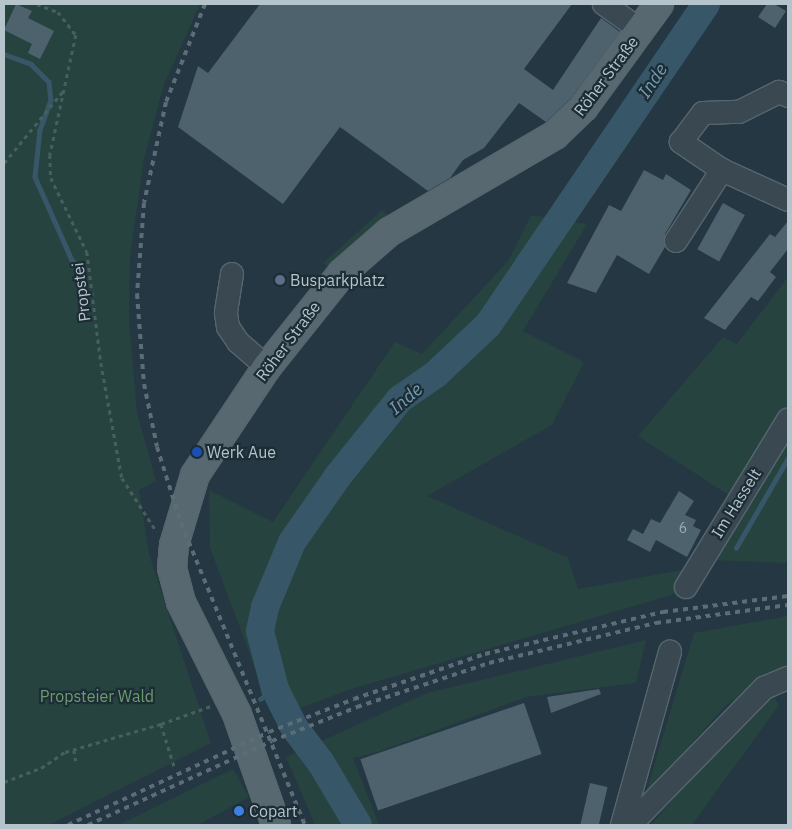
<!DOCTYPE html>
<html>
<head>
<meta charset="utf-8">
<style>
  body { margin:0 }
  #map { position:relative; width:792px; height:829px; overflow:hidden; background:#243742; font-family:"IBM Plex Sans",sans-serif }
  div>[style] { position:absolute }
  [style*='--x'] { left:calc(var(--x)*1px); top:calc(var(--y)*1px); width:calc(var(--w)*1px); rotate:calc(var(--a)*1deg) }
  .green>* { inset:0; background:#26433f }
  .stream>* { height:4.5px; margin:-2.25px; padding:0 2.25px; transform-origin:2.25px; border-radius:2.25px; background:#375769 }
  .river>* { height:28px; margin:-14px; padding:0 14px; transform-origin:14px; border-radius:14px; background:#375769 }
  .building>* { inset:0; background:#4d626d; transform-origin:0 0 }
  .path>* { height:2.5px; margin-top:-1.25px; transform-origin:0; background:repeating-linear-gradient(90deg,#47605d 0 4px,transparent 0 8px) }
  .roads { filter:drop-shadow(1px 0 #57666e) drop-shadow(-1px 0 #57666e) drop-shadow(0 1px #57666e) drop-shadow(0 -1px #57666e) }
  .minor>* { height:22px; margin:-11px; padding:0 11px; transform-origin:11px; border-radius:11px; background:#394851 }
  .major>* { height:28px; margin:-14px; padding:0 14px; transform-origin:14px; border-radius:14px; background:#576871 }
  .rail>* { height:4px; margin-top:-2px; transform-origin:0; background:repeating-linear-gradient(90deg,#5b6e78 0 5px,transparent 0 10px) }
  .dots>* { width:14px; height:14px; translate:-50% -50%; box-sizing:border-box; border:2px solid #1d2d36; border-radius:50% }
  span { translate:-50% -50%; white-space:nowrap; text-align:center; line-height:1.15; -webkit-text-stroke:4.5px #1d2d36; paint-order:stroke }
  .number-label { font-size:14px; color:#9babb4 }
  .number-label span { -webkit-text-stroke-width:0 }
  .street-label { font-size:16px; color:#b5c3cb }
  .poi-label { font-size:16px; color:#b5c3cb }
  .left { translate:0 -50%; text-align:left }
  .park-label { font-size:16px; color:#6b9d6c }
  .water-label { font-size:18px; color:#749bb0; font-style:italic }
  .frame { position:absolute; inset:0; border:5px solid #b5c3cb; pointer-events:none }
</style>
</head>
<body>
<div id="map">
  <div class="green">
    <i style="clip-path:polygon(4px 4px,200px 4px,163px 87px,144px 159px,130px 257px,129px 320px,137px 413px,156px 481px,139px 490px,149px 554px,211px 743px,49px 825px,4px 825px)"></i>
    <i style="clip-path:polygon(382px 210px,387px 215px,330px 268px,323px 263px)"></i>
    <i style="clip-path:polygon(531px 215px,587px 224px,523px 331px,584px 362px,552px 425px,427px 496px,568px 558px,578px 589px,687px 569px,675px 594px,351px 689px,274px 718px,210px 548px,209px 490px,273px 522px,395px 342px,422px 354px,508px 261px)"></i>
    <i style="clip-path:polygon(788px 277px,788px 404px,730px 496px,638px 436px,723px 337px,737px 344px)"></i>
    <i style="clip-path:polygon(788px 440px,788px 563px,707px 560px)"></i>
    <i style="clip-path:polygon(788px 616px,788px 665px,726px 705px,645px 796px,694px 633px)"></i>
    <i style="clip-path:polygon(646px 640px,636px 683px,526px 697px,375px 753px,353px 758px,379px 825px,315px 825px,286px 757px,427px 693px)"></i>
    <i style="clip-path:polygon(772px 694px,779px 705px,692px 825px,651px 825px,745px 716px)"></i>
    <i style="clip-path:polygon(233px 769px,249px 797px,198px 825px,118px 825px)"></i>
  </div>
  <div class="stream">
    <i style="--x:4;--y:54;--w:29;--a:20"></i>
    <i style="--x:31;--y:64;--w:25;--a:45"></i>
    <i style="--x:49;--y:82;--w:18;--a:84"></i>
    <i style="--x:51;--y:100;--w:32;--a:110"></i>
    <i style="--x:40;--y:130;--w:47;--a:96.1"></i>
    <i style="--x:35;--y:177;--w:91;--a:66"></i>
    <i style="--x:72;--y:260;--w:13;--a:42"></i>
    <i style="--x:356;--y:434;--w:12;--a:35"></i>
    <i style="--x:736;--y:548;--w:104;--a:-60"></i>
    <i style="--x:260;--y:699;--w:18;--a:-34"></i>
  </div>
  <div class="river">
    <i style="--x:358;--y:825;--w:72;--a:-120.8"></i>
    <i style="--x:321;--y:763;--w:45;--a:-126.9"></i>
    <i style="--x:294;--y:727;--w:42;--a:-116.6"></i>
    <i style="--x:275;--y:689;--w:60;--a:-104.5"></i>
    <i style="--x:260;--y:631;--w:25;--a:-78"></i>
    <i style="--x:265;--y:607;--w:70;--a:-67.4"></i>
    <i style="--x:292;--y:542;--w:80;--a:-55.1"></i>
    <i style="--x:338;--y:476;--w:99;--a:-51.2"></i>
    <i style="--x:400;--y:399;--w:44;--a:-34.8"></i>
    <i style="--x:436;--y:374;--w:71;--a:-43.3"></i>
    <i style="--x:488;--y:325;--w:388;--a:-55.8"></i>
  </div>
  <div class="building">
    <i style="clip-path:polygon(16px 4px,32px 11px,28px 18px,54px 31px,40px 59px,28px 53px,32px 44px,4px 30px)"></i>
    <i style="clip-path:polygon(260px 4px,572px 4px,524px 69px,553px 90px,601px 18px,620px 32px,572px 97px,546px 122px,519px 103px,484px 148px,463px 160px,450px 178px,428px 191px,340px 127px,283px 204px,178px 127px,198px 66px,208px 73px)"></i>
    <i style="clip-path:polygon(767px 4px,774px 4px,786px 11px,775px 28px,758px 17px)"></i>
    <i style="clip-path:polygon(644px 170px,663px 180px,666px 174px,691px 190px,665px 234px,665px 247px,649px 274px,617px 255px,596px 293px,567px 283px,609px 205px,621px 211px)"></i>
    <i style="left:723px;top:203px;width:25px;height:53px;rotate:29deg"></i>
    <i style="clip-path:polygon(788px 221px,788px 249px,770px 272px,776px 277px,758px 301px,751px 297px,725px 330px,704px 318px,770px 234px,775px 237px)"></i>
    <i style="clip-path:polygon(679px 491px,694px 501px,685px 515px,696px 520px,693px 526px,701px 530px,687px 557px,656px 540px,650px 552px,627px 540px,633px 529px,643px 534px,651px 519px,660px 523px)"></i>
    <i style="clip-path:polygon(599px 689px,601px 694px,551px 713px,547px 697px)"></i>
    <i style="left:524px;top:703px;width:54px;height:173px;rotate:71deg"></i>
    <i style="left:590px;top:783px;width:18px;height:43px;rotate:13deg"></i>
  </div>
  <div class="path">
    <i style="--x:37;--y:4;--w:22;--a:21"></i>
    <i style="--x:58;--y:12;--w:29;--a:52"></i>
    <i style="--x:76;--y:35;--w:123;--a:102.2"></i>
    <i style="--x:50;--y:155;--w:23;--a:88"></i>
    <i style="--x:51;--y:178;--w:82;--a:64.1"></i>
    <i style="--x:87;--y:252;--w:112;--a:82.8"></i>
    <i style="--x:101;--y:363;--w:117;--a:79.7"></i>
    <i style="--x:122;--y:478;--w:64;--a:57.1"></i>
    <i style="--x:4;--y:163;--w:94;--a:-50.6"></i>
    <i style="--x:161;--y:724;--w:47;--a:72.7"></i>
    <i style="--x:74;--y:750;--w:11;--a:80"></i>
    <i style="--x:4;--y:782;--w:40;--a:-21"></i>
    <i style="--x:41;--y:768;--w:29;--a:-34"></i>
    <i style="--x:65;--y:752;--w:100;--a:-16.3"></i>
    <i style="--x:161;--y:724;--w:53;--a:-19.8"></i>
  </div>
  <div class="roads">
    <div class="minor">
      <i style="--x:604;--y:4;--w:44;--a:35.8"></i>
      <i style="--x:722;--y:170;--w:72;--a:24.4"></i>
      <i style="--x:676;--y:241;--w:85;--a:-57.1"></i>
      <i style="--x:722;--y:170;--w:50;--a:-145.7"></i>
      <i style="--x:681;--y:142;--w:36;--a:-53"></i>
      <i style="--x:703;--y:113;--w:36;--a:-2"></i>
      <i style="--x:739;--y:112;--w:45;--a:-26.6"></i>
      <i style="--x:779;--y:92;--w:10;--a:24"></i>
      <i style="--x:232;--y:274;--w:39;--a:99"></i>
      <i style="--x:226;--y:313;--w:14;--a:82"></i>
      <i style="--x:228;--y:327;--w:18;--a:56"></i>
      <i style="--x:238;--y:342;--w:38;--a:41"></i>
      <i style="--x:686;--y:587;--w:196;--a:-58.6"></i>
      <i style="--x:622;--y:825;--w:180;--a:-74.5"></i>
      <i style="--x:630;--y:825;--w:192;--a:-45.6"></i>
      <i style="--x:764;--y:688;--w:26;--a:-23"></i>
    </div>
    <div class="major">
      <i style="--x:276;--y:825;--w:118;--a:-109.4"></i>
      <i style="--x:237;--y:714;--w:125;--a:-116.6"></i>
      <i style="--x:181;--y:602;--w:35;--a:-105"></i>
      <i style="--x:172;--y:568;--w:23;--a:-85"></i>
      <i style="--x:174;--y:545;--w:73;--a:-73.3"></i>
      <i style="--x:195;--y:475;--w:130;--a:-56.3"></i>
      <i style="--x:267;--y:367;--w:120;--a:-51.4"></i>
      <i style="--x:342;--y:273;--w:62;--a:-41.1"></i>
      <i style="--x:389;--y:232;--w:192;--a:-30.3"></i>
      <i style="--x:555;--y:135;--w:40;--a:-44"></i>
      <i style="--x:584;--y:107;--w:127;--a:-53.9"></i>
    </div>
  </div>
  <div class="rail">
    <i style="--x:205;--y:4;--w:105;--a:111.7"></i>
    <i style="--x:166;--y:102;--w:103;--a:102.3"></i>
    <i style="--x:144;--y:203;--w:91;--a:94.4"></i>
    <i style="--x:137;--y:294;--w:90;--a:85.6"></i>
    <i style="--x:144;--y:384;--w:64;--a:78.3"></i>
    <i style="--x:157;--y:447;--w:80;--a:72.5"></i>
    <i style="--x:181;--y:523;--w:326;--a:67.7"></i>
    <i style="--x:68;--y:825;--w:221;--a:-24.8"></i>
    <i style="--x:269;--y:732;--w:91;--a:-21.2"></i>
    <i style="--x:354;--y:699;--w:139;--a:-19"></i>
    <i style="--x:485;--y:654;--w:183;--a:-13.3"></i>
    <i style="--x:663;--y:612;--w:126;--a:-7.3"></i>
    <i style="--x:88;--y:825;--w:202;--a:-24.5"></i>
    <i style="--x:272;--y:741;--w:92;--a:-21.8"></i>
    <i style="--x:357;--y:707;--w:139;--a:-18.4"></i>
    <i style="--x:489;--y:663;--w:172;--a:-13.5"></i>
    <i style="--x:656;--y:623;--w:133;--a:-7.8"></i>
  </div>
  <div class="dots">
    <i style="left:280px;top:280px;background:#5c6f8a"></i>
    <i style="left:197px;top:452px;background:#1a4fb4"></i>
    <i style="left:239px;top:811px;background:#3f7fe0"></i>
  </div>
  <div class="number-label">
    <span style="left:683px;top:528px">6</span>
  </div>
  <div class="street-label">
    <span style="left:606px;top:76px;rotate:-53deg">Röher Straße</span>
    <span style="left:81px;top:292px;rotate:-97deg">Propstei</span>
    <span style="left:288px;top:341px;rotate:-53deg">Röher Straße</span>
    <span style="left:736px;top:503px;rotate:-58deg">Im Hasselt</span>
  </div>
  <div class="poi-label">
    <span class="left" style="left:290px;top:280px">Busparkplatz</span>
    <span class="left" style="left:207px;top:452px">Werk Aue</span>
    <span class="left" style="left:249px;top:811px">Copart</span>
  </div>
  <div class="park-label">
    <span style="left:97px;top:696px">Propsteier Wald</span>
  </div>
  <div class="water-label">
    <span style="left:653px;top:81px;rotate:-56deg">Inde</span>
    <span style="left:406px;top:399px;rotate:-41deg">Inde</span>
  </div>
  <div class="frame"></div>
</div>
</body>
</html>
